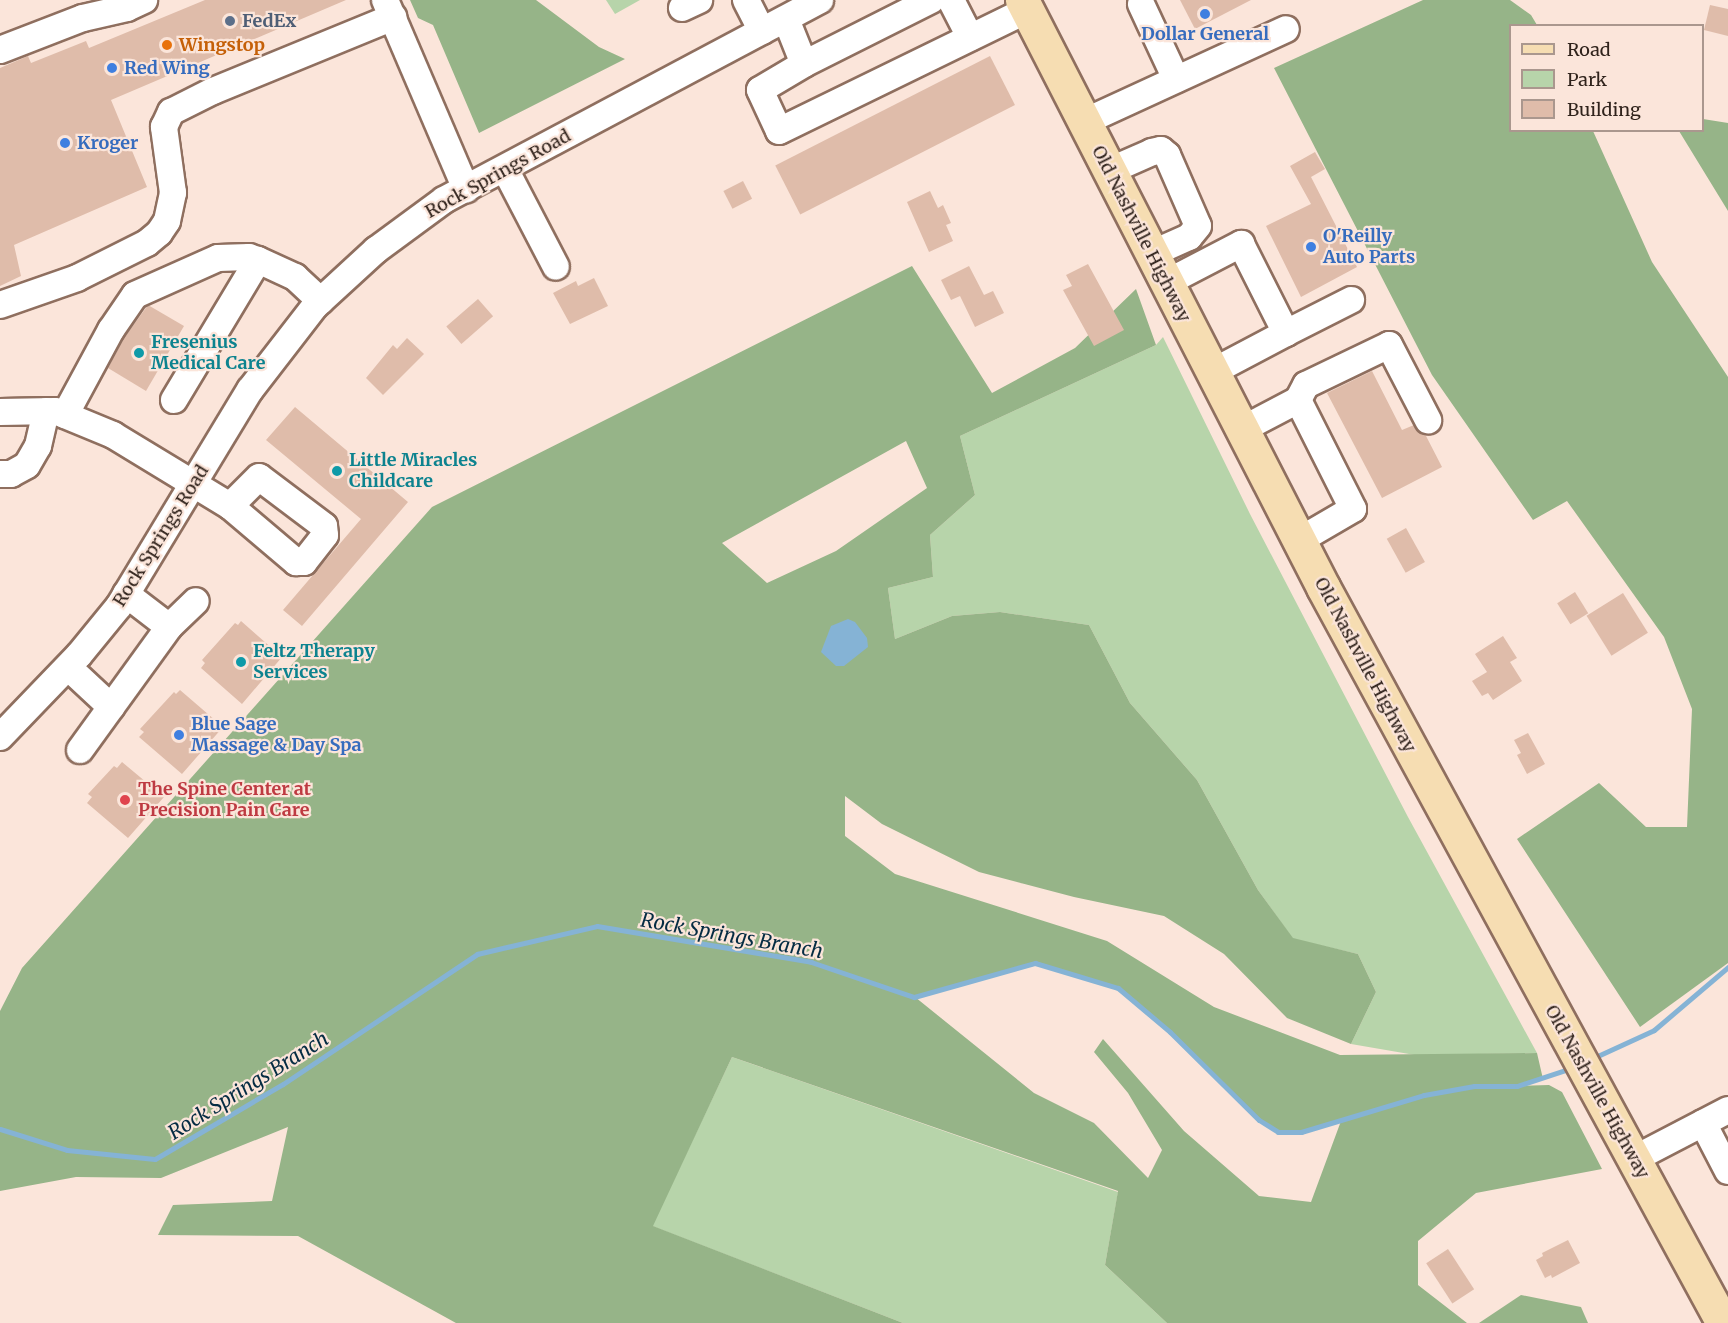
<!DOCTYPE html>
<html>
<head>
<meta charset="utf-8">
<style>
  body { margin:0 }
  #map { position:relative; width:1728px; height:1323px; overflow:hidden; background:#fbe5da; font-family:Merriweather,serif }
  div>[style] { position:absolute }
  [style*='--x'] { left:calc(var(--x)*1px); top:calc(var(--y)*1px); width:calc(var(--w)*1px); rotate:calc(var(--a)*1deg) }
  .green>* { inset:0; background:#b7d4aa }
  .forest>* { inset:0; background:#96b488 }
  .water>* { inset:0; background:#85b3d5 }
  .stream>* { height:5px; margin:-2.5px; padding:0 2.5px; transform-origin:2.5px; border-radius:2.5px; background:#85b3d5 }
  .building>* { inset:0; background:#dfbcaa; transform-origin:0 0 }
  .roads { filter:drop-shadow(2px 0 #8f6f5f) drop-shadow(-2px 0 #8f6f5f) drop-shadow(0 2px #8f6f5f) drop-shadow(0 -2px #8f6f5f) }
  .minor>* { height:26px; margin:-13px; padding:0 13px; transform-origin:13px; border-radius:13px; background:#fff }
  .major>* { height:33px; margin:-16.5px; padding:0 16.5px; transform-origin:16.5px; border-radius:16.5px; background:#f6ddb2 }
  .dots>* { width:16px; height:16px; translate:-50% -50%; box-sizing:border-box; border:3px solid #fbe5da; border-radius:50% }
  span { translate:-50% -50%; white-space:nowrap; text-align:center; line-height:1.15; -webkit-text-stroke:4.5px #fbe5da; paint-order:stroke }
  .service-label { font-size:18px; color:#4e5e75; font-weight:700 }
  .left { translate:0 -50%; text-align:left }
  .shop-label { font-size:18px; color:#366cbe; font-weight:700 }
  .food-label { font-size:18px; color:#c56008; font-weight:700 }
  .street-label { font-size:18px; color:#30231c }
  .culture-label { font-size:18px; color:#0d838f; font-weight:700 }
  .health-label { font-size:18px; color:#be3a42; font-weight:700 }
  .water-label { font-size:20px; color:#052c43; font-style:italic }
  .legend { position:absolute; left:1509px; top:24px; width:195px; height:108px; box-sizing:border-box; background:#fbe5da; border:2px solid #aa978e; margin:0; padding:8px 10px; list-style:none; font-size:18px; color:#30231c }
  .legend li { display:flex; align-items:center; gap:12px; height:30px }
  .legend b { width:30px; border:2px solid #aa978e }
</style>
</head>
<body>
<div id="map">
  <div class="green">
    <i style="clip-path:polygon(606px 0,640px 0,615px 14px)"></i>
    <i style="clip-path:polygon(1163px 337px,1250px 514px,1408px 817px,1537px 1053px,1415px 1055px,1351px 1044px,1376px 992px,1358px 954px,1293px 939px,1258px 890px,1197px 780px,1130px 703px,1089px 625px,1000px 612px,952px 616px,895px 639px,888px 588px,933px 577px,930px 535px,975px 495px,960px 436px,1156px 345px)"></i>
    <i style="clip-path:polygon(732px 1057px,1118px 1192px,1105px 1265px,1167px 1323px,903px 1323px,652px 1226px)"></i>
  </div>
  <div class="forest">
    <i style="clip-path:polygon(410px 0,536px 0,599px 47px,625px 59px,479px 133px,433px 25px,418px 18px)"></i>
    <i style="clip-path:polygon(1423px 0,1510px 0,1531px 15px,1537px 25px,1510px 26px,1510px 130px,1593px 131px,1652px 262px,1728px 377px,1728px 963px,1640px 1027px,1517px 839px,1599px 783px,1646px 827px,1687px 827px,1692px 709px,1664px 637px,1567px 501px,1533px 520px,1432px 375px,1274px 68px)"></i>
    <i style="clip-path:polygon(1703px 119px,1728px 123px,1728px 211px,1679px 131px,1702px 130px)"></i>
    <i style="clip-path:polygon(evenodd,912px 266px,992px 393px,1075px 348px,1136px 289px,1156px 345px,960px 436px,975px 495px,930px 535px,933px 577px,888px 588px,895px 639px,952px 616px,1000px 612px,1089px 625px,1130px 703px,1197px 780px,1258px 890px,1293px 938px,1358px 954px,1376px 992px,1351px 1044px,1287px 1018px,1224px 954px,1164px 916px,1074px 897px,979px 872px,882px 824px,845px 796px,845px 836px,895px 874px,1107px 941px,1214px 1007px,1340px 1055px,1537px 1053px,1543px 1079px,1520px 1086px,1549px 1085px,1562px 1092px,1602px 1169px,1476px 1193px,1418px 1241px,1418px 1285px,1467px 1323px,1167px 1323px,1105px 1265px,1118px 1191px,732px 1057px,653px 1226px,903px 1323px,456px 1323px,298px 1236px,158px 1235px,173px 1205px,272px 1201px,288px 1127px,161px 1178px,76px 1177px,0 1191px,0 1011px,22px 968px,432px 507px,912px 266px,906px 441px,927px 488px,836px 551px,767px 583px,722px 543px,906px 441px,912px 266px,1035px 963px,1118px 988px,1170px 1032px,1259px 1120px,1278px 1132px,1301px 1132px,1341px 1121px,1311px 1202px,1259px 1196px,1184px 1131px,1103px 1039px,1094px 1052px,1128px 1093px,1162px 1150px,1148px 1178px,1094px 1123px,1034px 1093px,915px 997px,1035px 963px)"></i>
    <i style="clip-path:polygon(1521px 1295px,1581px 1307px,1588px 1323px,1479px 1323px)"></i>
  </div>
  <div class="water">
    <i style="clip-path:polygon(848px 619px,855px 622px,867px 638px,868px 647px,844px 666px,836px 666px,821px 652px,831px 626px)"></i>
  </div>
  <div class="stream">
    <i style="--x:1591;--y:1059;--w:69;--a:-24.7"></i>
    <i style="--x:1654;--y:1030;--w:97;--a:-40.4"></i>
    <i style="--x:0;--y:1129;--w:70;--a:17.4"></i>
    <i style="--x:67;--y:1150;--w:88;--a:5.8"></i>
    <i style="--x:155;--y:1159;--w:148;--a:-30.4"></i>
    <i style="--x:283;--y:1084;--w:234;--a:-33.8"></i>
    <i style="--x:477;--y:954;--w:123;--a:-13.1"></i>
    <i style="--x:597;--y:926;--w:217;--a:9.5"></i>
    <i style="--x:811;--y:962;--w:109;--a:18.8"></i>
    <i style="--x:914;--y:997;--w:126;--a:-15.7"></i>
    <i style="--x:1035;--y:963;--w:87;--a:16.8"></i>
    <i style="--x:1118;--y:988;--w:68;--a:40.2"></i>
    <i style="--x:1170;--y:1032;--w:125;--a:44.7"></i>
    <i style="--x:1259;--y:1120;--w:22;--a:32"></i>
    <i style="--x:1278;--y:1132;--w:23;--a:0"></i>
    <i style="--x:1301;--y:1132;--w:128;--a:-16.7"></i>
    <i style="--x:1424;--y:1095;--w:51;--a:-10.2"></i>
    <i style="--x:1474;--y:1086;--w:43;--a:0"></i>
    <i style="--x:1517;--y:1086;--w:57;--a:-18.4"></i>
  </div>
  <div class="building">
    <i style="clip-path:polygon(205px 0,346px 0,111px 100px,147px 187px,14px 245px,21px 276px,0 286px,0 68px,28px 56px,31px 63px,86px 41px,89px 48px)"></i>
    <i style="clip-path:polygon(1180px 0,1251px 0,1195px 29px)"></i>
    <i style="clip-path:polygon(1710px 5px,1728px 9px,1728px 36px,1704px 30px)"></i>
    <i style="left:990px;top:56px;width:55px;height:241px;rotate:63deg"></i>
    <i style="clip-path:polygon(1315px 152px,1325px 169px,1311px 177px,1357px 267px,1301px 297px,1266px 226px,1311px 204px,1290px 166px)"></i>
    <i style="left:743px;top:181px;width:20px;height:22px;rotate:63deg"></i>
    <i style="clip-path:polygon(930px 191px,938px 208px,943px 205px,951px 223px,946px 225px,953px 241px,929px 252px,907px 202px)"></i>
    <i style="clip-path:polygon(1088px 264px,1124px 330px,1094px 346px,1063px 290px,1072px 286px,1066px 275px)"></i>
    <i style="clip-path:polygon(969px 266px,984px 295px,993px 291px,1004px 313px,975px 327px,960px 296px,951px 300px,941px 280px)"></i>
    <i style="clip-path:polygon(594px 278px,608px 306px,570px 324px,553px 293px,576px 281px,578px 286px)"></i>
    <i style="left:478px;top:299px;width:23px;height:42px;rotate:49deg"></i>
    <i style="clip-path:polygon(148px 305px,184px 326px,146px 391px,108px 368px,124px 338px)"></i>
    <i style="clip-path:polygon(407px 338px,424px 354px,383px 395px,366px 378px,393px 345px,397px 349px)"></i>
    <i style="clip-path:polygon(1372px 371px,1402px 430px,1414px 425px,1425px 434px,1442px 467px,1382px 498px,1327px 393px)"></i>
    <i style="clip-path:polygon(295px 407px,408px 502px,302px 626px,283px 610px,361px 519px,266px 440px)"></i>
    <i style="left:1406px;top:528px;width:39px;height:22px;rotate:61deg"></i>
    <i style="left:1575px;top:592px;width:25px;height:21px;rotate:58deg"></i>
    <i style="left:1623px;top:593px;width:47px;height:43px;rotate:58deg"></i>
    <i style="clip-path:polygon(241px 621px,282px 657px,242px 704px,201px 668px,205px 663px,202px 660px,235px 623px,238px 625px)"></i>
    <i style="clip-path:polygon(1503px 636px,1517px 658px,1510px 662px,1522px 681px,1493px 700px,1488px 693px,1482px 696px,1472px 681px,1487px 672px,1475px 654px)"></i>
    <i style="clip-path:polygon(180px 690px,223px 727px,182px 774px,139px 737px,144px 732px,140px 729px,151px 717px,174px 692px,176px 694px)"></i>
    <i style="clip-path:polygon(1528px 733px,1545px 764px,1527px 774px,1517px 755px,1521px 753px,1514px 740px)"></i>
    <i style="clip-path:polygon(122px 762px,164px 797px,128px 838px,87px 803px,92px 797px,88px 794px,114px 766px,117px 768px)"></i>
    <i style="clip-path:polygon(1568px 1240px,1580px 1263px,1552px 1278px,1551px 1275px,1545px 1278px,1536px 1260px,1543px 1256px,1542px 1253px)"></i>
    <i style="left:1448px;top:1249px;width:48px;height:26px;rotate:57deg"></i>
  </div>
  <div class="roads">
    <div class="minor">
      <i style="--x:385;--y:0;--w:206;--a:66.8"></i>
      <i style="--x:746;--y:0;--w:35;--a:63"></i>
      <i style="--x:951;--y:0;--w:42;--a:62.8"></i>
      <i style="--x:1141;--y:4;--w:83;--a:65"></i>
      <i style="--x:682;--y:8;--w:19;--a:-25"></i>
      <i style="--x:786;--y:19;--w:48;--a:68.2"></i>
      <i style="--x:804;--y:64;--w:51;--a:149.4"></i>
      <i style="--x:760;--y:90;--w:45;--a:65.1"></i>
      <i style="--x:779;--y:131;--w:276;--a:-26"></i>
      <i style="--x:0;--y:50;--w:89;--a:-21.1"></i>
      <i style="--x:83;--y:18;--w:45;--a:-12.8"></i>
      <i style="--x:127;--y:8;--w:19;--a:-25"></i>
      <i style="--x:804;--y:64;--w:142;--a:-26.7"></i>
      <i style="--x:1084;--y:122;--w:222;--a:-24.7"></i>
      <i style="--x:505;--y:169;--w:110;--a:62.5"></i>
      <i style="--x:1109;--y:171;--w:47;--a:-23.8"></i>
      <i style="--x:1152;--y:152;--w:9;--a:-13"></i>
      <i style="--x:1161;--y:150;--w:8;--a:40"></i>
      <i style="--x:1167;--y:155;--w:77;--a:66.4"></i>
      <i style="--x:1198;--y:226;--w:14;--a:129"></i>
      <i style="--x:1189;--y:237;--w:42;--a:155.9"></i>
      <i style="--x:1166;--y:283;--w:85;--a:-27.5"></i>
      <i style="--x:1241;--y:244;--w:100;--a:63.2"></i>
      <i style="--x:1286;--y:333;--w:84;--a:152.2"></i>
      <i style="--x:0;--y:305;--w:82;--a:-19.3"></i>
      <i style="--x:77;--y:278;--w:78;--a:-26.6"></i>
      <i style="--x:147;--y:243;--w:16;--a:-40"></i>
      <i style="--x:159;--y:233;--w:14;--a:-56"></i>
      <i style="--x:167;--y:221;--w:29;--a:-78"></i>
      <i style="--x:173;--y:193;--w:67;--a:-97.8"></i>
      <i style="--x:164;--y:127;--w:17;--a:-65"></i>
      <i style="--x:171;--y:112;--w:47;--a:-26.6"></i>
      <i style="--x:213;--y:91;--w:195;--a:-22.3"></i>
      <i style="--x:1286;--y:333;--w:73;--a:-26.9"></i>
      <i style="--x:174;--y:400;--w:163;--a:-59"></i>
      <i style="--x:258;--y:260;--w:41;--a:24.7"></i>
      <i style="--x:295;--y:277;--w:35;--a:43"></i>
      <i style="--x:1298;--y:400;--w:122;--a:63.2"></i>
      <i style="--x:1353;--y:509;--w:64;--a:149.8"></i>
      <i style="--x:0;--y:412;--w:55;--a:-1"></i>
      <i style="--x:55;--y:411;--w:63;--a:22.5"></i>
      <i style="--x:113;--y:435;--w:137;--a:31.3"></i>
      <i style="--x:230;--y:506;--w:87;--a:40.3"></i>
      <i style="--x:296;--y:562;--w:8;--a:0"></i>
      <i style="--x:304;--y:562;--w:34;--a:-52"></i>
      <i style="--x:325;--y:535;--w:9;--a:-96"></i>
      <i style="--x:324;--y:526;--w:81;--a:-143"></i>
      <i style="--x:259;--y:477;--w:41;--a:135"></i>
      <i style="--x:65;--y:415;--w:97;--a:-61.6"></i>
      <i style="--x:111;--y:330;--w:42;--a:-55.6"></i>
      <i style="--x:135;--y:295;--w:91;--a:-24"></i>
      <i style="--x:218;--y:258;--w:31;--a:-2"></i>
      <i style="--x:249;--y:257;--w:9;--a:18"></i>
      <i style="--x:1241;--y:430;--w:64;--a:-27.8"></i>
      <i style="--x:1298;--y:400;--w:17;--a:-62"></i>
      <i style="--x:1306;--y:385;--w:92;--a:-25.7"></i>
      <i style="--x:1389;--y:345;--w:85;--a:62.5"></i>
      <i style="--x:0;--y:474;--w:11;--a:0"></i>
      <i style="--x:11;--y:474;--w:18;--a:-29"></i>
      <i style="--x:27;--y:465;--w:22;--a:-60"></i>
      <i style="--x:38;--y:446;--w:36;--a:-77"></i>
      <i style="--x:126;--y:594;--w:54;--a:37.5"></i>
      <i style="--x:169;--y:627;--w:37;--a:-44"></i>
      <i style="--x:68;--y:667;--w:59;--a:42.9"></i>
      <i style="--x:0;--y:737;--w:114;--a:-46.1"></i>
      <i style="--x:79;--y:655;--w:63;--a:-50.8"></i>
      <i style="--x:119;--y:606;--w:253;--a:-58.8"></i>
      <i style="--x:250;--y:390;--w:106;--a:-52.3"></i>
      <i style="--x:315;--y:306;--w:83;--a:-42.6"></i>
      <i style="--x:376;--y:250;--w:84;--a:-36.3"></i>
      <i style="--x:444;--y:200;--w:426;--a:-28"></i>
      <i style="--x:80;--y:750;--w:152;--a:-54.1"></i>
      <i style="--x:1703;--y:1123;--w:54;--a:62.5"></i>
      <i style="--x:1634;--y:1159;--w:106;--a:-27.5"></i>
    </div>
    <div class="major">
      <i style="--x:1022;--y:0;--w:660;--a:62.85"></i>
      <i style="--x:1323;--y:587;--w:838;--a:61.48"></i>
    </div>
  </div>
  <div class="dots">
    <i style="left:1205px;top:14px;background:#3f7fe0"></i>
    <i style="left:230px;top:21px;background:#5c6f8a"></i>
    <i style="left:167px;top:45px;background:#e8710a"></i>
    <i style="left:112px;top:68px;background:#3f7fe0"></i>
    <i style="left:65px;top:143px;background:#3f7fe0"></i>
    <i style="left:1311px;top:247px;background:#3f7fe0"></i>
    <i style="left:139px;top:353px;background:#0f9aa8"></i>
    <i style="left:337px;top:471px;background:#0f9aa8"></i>
    <i style="left:241px;top:662px;background:#0f9aa8"></i>
    <i style="left:179px;top:735px;background:#3f7fe0"></i>
    <i style="left:125px;top:800px;background:#e0444e"></i>
  </div>
  <div class="service-label">
    <span class="left" style="left:242px;top:21px">FedEx</span>
  </div>
  <div class="shop-label">
    <span style="left:1205px;top:34px">Dollar General</span>
    <span class="left" style="left:124px;top:68px">Red Wing</span>
    <span class="left" style="left:77px;top:143px">Kroger</span>
    <span class="left" style="left:1323px;top:247px">O'Reilly<br>Auto Parts</span>
    <span class="left" style="left:191px;top:735px">Blue Sage<br>Massage &amp; Day Spa</span>
  </div>
  <div class="food-label">
    <span class="left" style="left:179px;top:45px">Wingstop</span>
  </div>
  <div class="street-label">
    <span style="left:498px;top:174px;rotate:-29deg">Rock Springs Road</span>
    <span style="left:1141px;top:234px;rotate:63deg">Old Nashville Highway</span>
    <span style="left:161px;top:536px;rotate:-58deg">Rock Springs Road</span>
    <span style="left:1365px;top:665px;rotate:62deg">Old Nashville Highway</span>
    <span style="left:1597px;top:1092px;rotate:61deg">Old Nashville Highway</span>
  </div>
  <div class="culture-label">
    <span class="left" style="left:151px;top:353px">Fresenius<br>Medical Care</span>
    <span class="left" style="left:349px;top:471px">Little Miracles<br>Childcare</span>
    <span class="left" style="left:253px;top:662px">Feltz Therapy<br>Services</span>
  </div>
  <div class="health-label">
    <span class="left" style="left:138px;top:800px">The Spine Center at<br>Precision Pain Care</span>
  </div>
  <div class="water-label">
    <span style="left:732px;top:935px;rotate:10deg">Rock Springs Branch</span>
    <span style="left:248px;top:1085px;rotate:-32deg">Rock Springs Branch</span>
  </div>
  <ul class="legend">
  <li><b style="height:8px;background:#f6ddb2"></b>Road</li>
  <li><b style="height:16px;background:#b7d4aa"></b>Park</li>
  <li><b style="height:16px;background:#dfbcaa"></b>Building</li>
  </ul>
</div>
</body>
</html>
